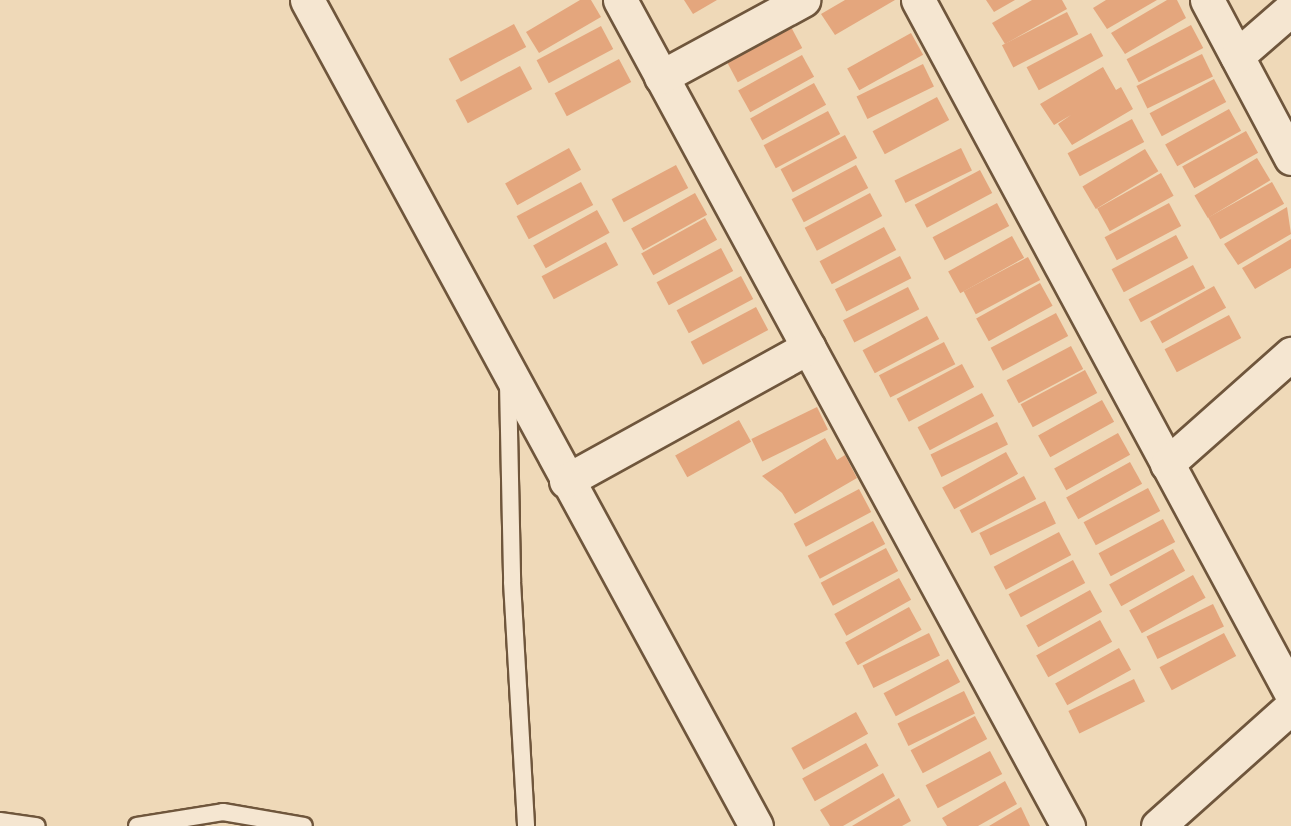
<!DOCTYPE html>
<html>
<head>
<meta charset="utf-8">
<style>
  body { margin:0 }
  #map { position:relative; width:1291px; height:826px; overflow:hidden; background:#efd9b8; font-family:Cardo,serif }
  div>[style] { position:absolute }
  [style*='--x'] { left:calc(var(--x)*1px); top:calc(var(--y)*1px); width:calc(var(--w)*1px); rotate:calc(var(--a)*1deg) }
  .building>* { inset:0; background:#e4a67d; transform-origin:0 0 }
  .roads { filter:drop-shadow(2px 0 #6f563c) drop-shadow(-2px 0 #6f563c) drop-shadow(0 2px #6f563c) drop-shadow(0 -2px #6f563c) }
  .lane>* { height:16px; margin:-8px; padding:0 8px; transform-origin:8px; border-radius:8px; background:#f5e6d1 }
  .street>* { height:33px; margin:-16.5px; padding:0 16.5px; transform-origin:16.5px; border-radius:16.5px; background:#f5e6d1 }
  span { translate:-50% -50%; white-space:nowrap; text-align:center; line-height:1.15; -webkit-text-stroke:4.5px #f5e6d1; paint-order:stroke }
</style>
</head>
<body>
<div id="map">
  <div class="building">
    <i style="clip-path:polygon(580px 0,591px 0,601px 17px,539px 53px,526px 32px)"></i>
    <i style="clip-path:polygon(684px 0,717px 0,693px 14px)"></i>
    <i style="clip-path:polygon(845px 0,895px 0,835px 35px,821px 14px)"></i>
    <i style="clip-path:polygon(986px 0,1015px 0,994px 12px)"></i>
    <i style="clip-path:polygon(1032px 0,1062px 0,1067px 9px,1005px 44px,992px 23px)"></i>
    <i style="clip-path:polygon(1106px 0,1157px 0,1107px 29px,1093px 8px)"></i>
    <i style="clip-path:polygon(1167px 0,1177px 0,1186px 18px,1125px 54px,1111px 33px)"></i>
    <i style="left:1067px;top:12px;width:25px;height:73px;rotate:63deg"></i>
    <i style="left:514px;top:24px;width:26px;height:74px;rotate:62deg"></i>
    <i style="left:790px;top:25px;width:26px;height:73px;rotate:62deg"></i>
    <i style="left:1191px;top:25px;width:26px;height:73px;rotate:62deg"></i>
    <i style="left:601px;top:26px;width:26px;height:73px;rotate:62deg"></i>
    <i style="left:911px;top:33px;width:25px;height:73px;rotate:61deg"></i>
    <i style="left:1091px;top:33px;width:26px;height:73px;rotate:62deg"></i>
    <i style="left:1202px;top:54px;width:25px;height:73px;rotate:64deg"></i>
    <i style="left:802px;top:55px;width:25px;height:73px;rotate:61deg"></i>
    <i style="left:619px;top:59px;width:26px;height:73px;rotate:62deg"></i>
    <i style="left:923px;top:64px;width:25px;height:74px;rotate:64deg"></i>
    <i style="left:520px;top:66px;width:26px;height:73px;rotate:62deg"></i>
    <i style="clip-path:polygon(1103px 67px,1116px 90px,1121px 87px,1133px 109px,1072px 145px,1058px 124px,1071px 115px,1054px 125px,1040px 104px)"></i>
    <i style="left:1214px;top:79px;width:26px;height:73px;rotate:62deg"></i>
    <i style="left:814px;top:83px;width:25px;height:73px;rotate:61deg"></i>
    <i style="left:937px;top:97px;width:26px;height:73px;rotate:62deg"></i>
    <i style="left:1229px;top:109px;width:25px;height:73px;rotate:61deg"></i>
    <i style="left:828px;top:111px;width:26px;height:73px;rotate:62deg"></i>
    <i style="left:1132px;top:119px;width:26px;height:73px;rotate:62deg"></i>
    <i style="left:1246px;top:131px;width:25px;height:73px;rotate:61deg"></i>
    <i style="left:845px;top:135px;width:26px;height:73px;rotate:62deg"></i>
    <i style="left:569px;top:148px;width:25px;height:73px;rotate:61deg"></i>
    <i style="left:961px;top:148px;width:25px;height:74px;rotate:64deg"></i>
    <i style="left:1145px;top:149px;width:26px;height:73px;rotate:59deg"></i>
    <i style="left:1257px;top:158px;width:26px;height:73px;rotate:59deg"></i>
    <i style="left:676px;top:165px;width:26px;height:73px;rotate:62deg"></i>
    <i style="left:856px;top:165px;width:26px;height:73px;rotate:62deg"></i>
    <i style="left:980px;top:170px;width:26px;height:74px;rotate:62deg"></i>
    <i style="left:1161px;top:173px;width:26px;height:73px;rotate:61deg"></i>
    <i style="left:581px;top:182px;width:26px;height:73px;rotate:62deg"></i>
    <i style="left:1272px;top:182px;width:25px;height:73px;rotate:61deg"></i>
    <i style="left:695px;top:193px;width:25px;height:73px;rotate:61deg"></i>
    <i style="left:870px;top:193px;width:26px;height:74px;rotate:62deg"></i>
    <i style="left:997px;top:203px;width:26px;height:73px;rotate:62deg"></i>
    <i style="left:1169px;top:203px;width:26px;height:73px;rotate:62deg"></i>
    <i style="clip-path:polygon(1287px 207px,1291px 234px,1238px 265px,1224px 244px)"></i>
    <i style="left:597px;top:210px;width:26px;height:73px;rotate:61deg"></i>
    <i style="left:705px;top:218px;width:25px;height:73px;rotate:61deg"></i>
    <i style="left:884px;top:227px;width:26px;height:73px;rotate:62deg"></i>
    <i style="left:1176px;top:235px;width:26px;height:73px;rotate:62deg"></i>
    <i style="left:1012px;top:236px;width:25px;height:73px;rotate:61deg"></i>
    <i style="clip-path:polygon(1291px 239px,1291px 268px,1255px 289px,1242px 268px)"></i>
    <i style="left:606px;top:242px;width:26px;height:73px;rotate:62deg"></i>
    <i style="left:721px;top:248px;width:26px;height:73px;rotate:62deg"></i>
    <i style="left:900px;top:256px;width:25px;height:73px;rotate:63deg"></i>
    <i style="left:1028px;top:257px;width:26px;height:73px;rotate:62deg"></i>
    <i style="left:1193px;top:265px;width:26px;height:73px;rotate:62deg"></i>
    <i style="left:741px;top:276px;width:26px;height:73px;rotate:62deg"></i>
    <i style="left:1040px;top:283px;width:26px;height:73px;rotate:61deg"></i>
    <i style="left:1214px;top:286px;width:25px;height:73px;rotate:61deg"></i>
    <i style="left:908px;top:287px;width:25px;height:73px;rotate:63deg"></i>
    <i style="left:756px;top:307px;width:26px;height:74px;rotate:62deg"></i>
    <i style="left:1056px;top:313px;width:26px;height:74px;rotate:62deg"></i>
    <i style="left:1229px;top:315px;width:26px;height:73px;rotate:62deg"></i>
    <i style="left:927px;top:316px;width:26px;height:73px;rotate:62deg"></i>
    <i style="left:944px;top:342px;width:25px;height:73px;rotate:63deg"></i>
    <i style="left:1071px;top:346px;width:26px;height:73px;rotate:62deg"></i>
    <i style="left:962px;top:364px;width:26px;height:74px;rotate:62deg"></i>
    <i style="left:1085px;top:370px;width:26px;height:73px;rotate:62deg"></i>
    <i style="left:982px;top:393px;width:26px;height:73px;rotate:62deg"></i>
    <i style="left:1102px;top:400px;width:25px;height:73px;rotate:61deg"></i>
    <i style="left:817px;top:407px;width:25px;height:73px;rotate:64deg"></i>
    <i style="left:739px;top:420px;width:25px;height:73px;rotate:61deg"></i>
    <i style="left:997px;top:422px;width:25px;height:74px;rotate:64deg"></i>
    <i style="left:1118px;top:433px;width:25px;height:73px;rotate:61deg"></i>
    <i style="clip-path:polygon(825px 438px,837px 460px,845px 455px,857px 478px,795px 514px,782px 493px,762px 476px)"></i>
    <i style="left:1006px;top:452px;width:25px;height:73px;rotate:61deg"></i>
    <i style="left:1130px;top:462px;width:25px;height:73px;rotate:61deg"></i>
    <i style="left:1024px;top:476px;width:26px;height:73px;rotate:62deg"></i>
    <i style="left:1148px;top:488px;width:26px;height:73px;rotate:62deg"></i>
    <i style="left:859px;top:489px;width:26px;height:74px;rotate:62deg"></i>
    <i style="left:1045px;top:501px;width:25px;height:73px;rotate:64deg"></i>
    <i style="left:1163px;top:519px;width:26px;height:73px;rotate:62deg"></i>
    <i style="left:873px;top:521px;width:26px;height:74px;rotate:62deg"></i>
    <i style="left:1059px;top:532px;width:26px;height:74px;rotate:62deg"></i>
    <i style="left:886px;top:548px;width:26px;height:74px;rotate:62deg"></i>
    <i style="left:1173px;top:549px;width:25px;height:73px;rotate:61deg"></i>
    <i style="left:1073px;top:560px;width:26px;height:73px;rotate:62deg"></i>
    <i style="left:1193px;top:575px;width:26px;height:73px;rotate:61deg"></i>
    <i style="left:899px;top:578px;width:25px;height:74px;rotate:61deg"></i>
    <i style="left:1090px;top:590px;width:25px;height:73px;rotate:61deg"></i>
    <i style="left:1213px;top:604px;width:25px;height:74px;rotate:64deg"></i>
    <i style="left:909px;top:607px;width:26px;height:73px;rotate:61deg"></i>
    <i style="left:1100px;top:620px;width:25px;height:73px;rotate:61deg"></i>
    <i style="left:929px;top:633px;width:25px;height:74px;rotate:64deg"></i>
    <i style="left:1224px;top:633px;width:26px;height:73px;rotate:62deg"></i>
    <i style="left:1119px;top:648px;width:25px;height:73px;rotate:61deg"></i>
    <i style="left:948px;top:659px;width:26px;height:73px;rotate:62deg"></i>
    <i style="left:1134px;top:679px;width:25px;height:73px;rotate:64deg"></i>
    <i style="left:964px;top:691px;width:25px;height:74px;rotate:64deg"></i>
    <i style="left:856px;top:712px;width:25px;height:74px;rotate:61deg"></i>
    <i style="left:975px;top:716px;width:26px;height:73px;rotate:62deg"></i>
    <i style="left:866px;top:743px;width:26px;height:73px;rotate:61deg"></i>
    <i style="left:990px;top:751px;width:26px;height:73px;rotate:62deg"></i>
    <i style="clip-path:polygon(883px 773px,895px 796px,843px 826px,830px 826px,820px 810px)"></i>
    <i style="clip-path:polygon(1005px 781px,1017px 804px,978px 826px,947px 826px,942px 818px)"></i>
    <i style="clip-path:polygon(899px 798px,911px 821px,902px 826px,852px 826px)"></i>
    <i style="clip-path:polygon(1021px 807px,1030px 826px,989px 826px)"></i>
  </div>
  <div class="roads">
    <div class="lane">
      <i style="--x:508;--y:383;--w:199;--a:88.8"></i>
      <i style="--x:512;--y:582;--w:244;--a:86.7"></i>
      <i style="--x:0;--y:821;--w:37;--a:8"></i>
      <i style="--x:137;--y:826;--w:87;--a:-9.2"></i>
      <i style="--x:223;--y:812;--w:82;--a:9.8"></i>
    </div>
    <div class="street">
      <i style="--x:307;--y:0;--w:940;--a:61.47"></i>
      <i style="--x:620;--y:0;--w:940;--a:61.53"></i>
      <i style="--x:918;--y:0;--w:787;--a:61.71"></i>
      <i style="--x:1207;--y:0;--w:179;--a:62"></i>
      <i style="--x:1237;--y:56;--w:72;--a:-41"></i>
      <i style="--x:661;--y:77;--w:162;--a:-28.5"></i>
      <i style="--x:1167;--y:464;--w:166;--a:-41.6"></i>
      <i style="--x:566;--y:481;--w:277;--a:-28.9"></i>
      <i style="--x:1158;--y:826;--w:178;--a:-41.8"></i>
    </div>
  </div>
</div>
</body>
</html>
